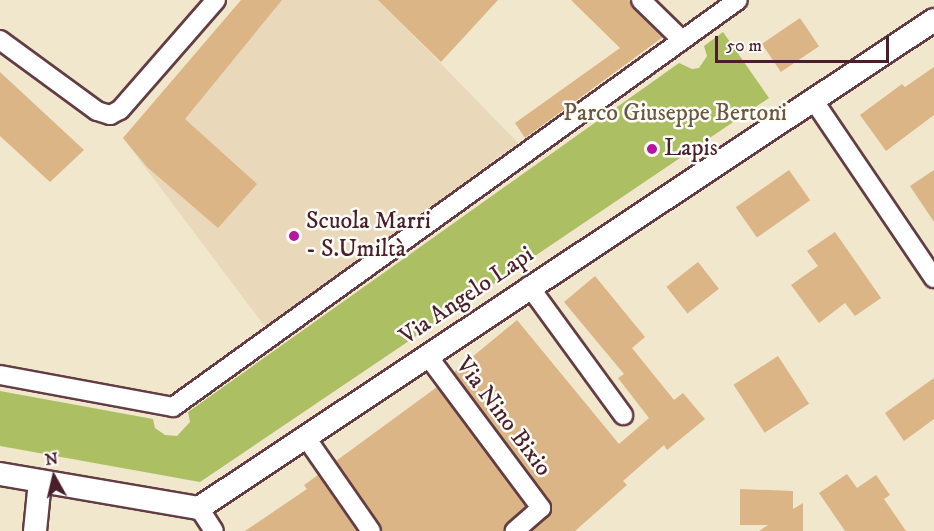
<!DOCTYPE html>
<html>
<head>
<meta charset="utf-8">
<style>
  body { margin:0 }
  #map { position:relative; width:934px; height:531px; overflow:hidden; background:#f0e7cd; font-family:"IM FELL DW Pica",serif }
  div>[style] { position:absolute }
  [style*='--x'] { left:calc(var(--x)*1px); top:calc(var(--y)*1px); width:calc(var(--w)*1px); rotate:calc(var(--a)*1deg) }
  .built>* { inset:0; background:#e9d9ba }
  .green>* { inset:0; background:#acbf63 }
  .building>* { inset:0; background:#dbb586; transform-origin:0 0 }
  .roads { filter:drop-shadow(2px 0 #633d43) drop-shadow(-2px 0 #633d43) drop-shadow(0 2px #633d43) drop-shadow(0 -2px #633d43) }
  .minor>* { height:18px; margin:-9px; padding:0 9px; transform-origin:9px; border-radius:9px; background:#fff }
  .tertiary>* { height:22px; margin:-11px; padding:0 11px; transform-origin:11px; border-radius:11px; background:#fff }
  .dots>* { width:16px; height:16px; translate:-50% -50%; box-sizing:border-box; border:3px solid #fdfcf7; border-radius:50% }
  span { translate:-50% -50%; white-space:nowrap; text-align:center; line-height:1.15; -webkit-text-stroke:5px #fdfcf7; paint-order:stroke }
  .park-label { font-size:24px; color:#6c573f }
  .poi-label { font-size:24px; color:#4a1f2b }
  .left { translate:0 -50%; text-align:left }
  .street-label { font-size:24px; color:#4a1f2b }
  .north { position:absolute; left:24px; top:447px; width:60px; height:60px; -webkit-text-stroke:4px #fdfcf7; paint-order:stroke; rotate:352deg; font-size:16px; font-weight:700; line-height:24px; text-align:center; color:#4a1f2b }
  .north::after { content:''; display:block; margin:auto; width:21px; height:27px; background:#4a1f2b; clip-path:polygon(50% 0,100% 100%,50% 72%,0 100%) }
  .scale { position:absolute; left:715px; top:36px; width:174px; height:27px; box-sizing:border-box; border:3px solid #4a1f2b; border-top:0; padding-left:8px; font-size:18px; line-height:21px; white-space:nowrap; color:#4a1f2b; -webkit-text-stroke:4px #fdfcf7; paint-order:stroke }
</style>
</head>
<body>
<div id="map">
  <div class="built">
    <i style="clip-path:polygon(242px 0,379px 0,518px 143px,266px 328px,123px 138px)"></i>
  </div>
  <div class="green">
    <i style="clip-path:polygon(723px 32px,769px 98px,200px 482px,0 446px,0 391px,153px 419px,155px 428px,165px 435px,177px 436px,190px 422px,188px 412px,679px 63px,692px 69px,699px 68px,707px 56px,704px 46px)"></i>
  </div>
  <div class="building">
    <i style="clip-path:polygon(241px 0,282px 0,185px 119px,257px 184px,218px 228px,147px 167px,123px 138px)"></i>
    <i style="clip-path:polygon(378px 0,498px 0,441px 62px)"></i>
    <i style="clip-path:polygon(571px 0,628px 0,663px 37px,525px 138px,515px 123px,620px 48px)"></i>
    <i style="left:800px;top:18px;width:34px;height:46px;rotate:56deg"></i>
    <i style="clip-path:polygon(934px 67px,934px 115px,886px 151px,860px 115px,902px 84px,905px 87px)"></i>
    <i style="clip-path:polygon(0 72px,84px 150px,50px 182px,0 136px)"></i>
    <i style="left:789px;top:170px;width:37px;height:65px;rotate:55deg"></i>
    <i style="clip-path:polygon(934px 170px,934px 222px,910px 186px)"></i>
    <i style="clip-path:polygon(835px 232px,881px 298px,855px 316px,845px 303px,819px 323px,791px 285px,818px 266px,807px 251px)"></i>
    <i style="left:698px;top:262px;width:34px;height:40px;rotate:52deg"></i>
    <i style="clip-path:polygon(595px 276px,645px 337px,632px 348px,674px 400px,683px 393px,705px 419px,667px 450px,664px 445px,623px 481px,627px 485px,575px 531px,532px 531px,551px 512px,550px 502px,454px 372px,517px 320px,619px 444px,649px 418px,618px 378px,624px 374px,564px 302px)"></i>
    <i style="left:778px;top:356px;width:57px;height:53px;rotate:57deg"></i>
    <i style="clip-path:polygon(934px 378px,934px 419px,904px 441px,885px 413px)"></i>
    <i style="clip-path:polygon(437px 387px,526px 506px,504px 531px,382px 531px,336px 461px)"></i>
    <i style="clip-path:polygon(847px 474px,857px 488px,876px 475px,890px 495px,884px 499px,906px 531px,845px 531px,819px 493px)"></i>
    <i style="clip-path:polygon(318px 475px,357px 531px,245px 531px,307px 489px,304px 485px)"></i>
    <i style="clip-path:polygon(740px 489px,793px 491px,793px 509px,803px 503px,803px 531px,759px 531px,768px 525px,740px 525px)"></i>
  </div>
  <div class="roads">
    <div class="minor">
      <i style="--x:641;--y:0;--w:57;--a:44.3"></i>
      <i style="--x:0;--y:40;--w:120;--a:36.2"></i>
      <i style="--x:97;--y:111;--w:14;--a:17"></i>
      <i style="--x:110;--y:115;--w:11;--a:-27"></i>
      <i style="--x:120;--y:110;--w:146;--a:-48.9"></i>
      <i style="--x:814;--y:101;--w:214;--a:55.9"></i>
      <i style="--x:529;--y:286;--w:160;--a:53.9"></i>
      <i style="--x:427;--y:355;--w:191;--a:53.3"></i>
      <i style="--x:541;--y:508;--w:35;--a:139"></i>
      <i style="--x:0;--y:375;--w:176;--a:10.5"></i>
      <i style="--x:173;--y:407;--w:696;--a:-35.77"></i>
      <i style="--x:307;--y:439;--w:112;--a:55.2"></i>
      <i style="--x:199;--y:508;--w:27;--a:57"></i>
    </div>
    <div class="tertiary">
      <i style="--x:0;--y:474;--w:202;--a:9.7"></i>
      <i style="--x:199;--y:508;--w:882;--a:-33.58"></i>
      <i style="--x:35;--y:531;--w:50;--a:-84.3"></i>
    </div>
  </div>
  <div class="dots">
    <i style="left:652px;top:149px;background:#b5179e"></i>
    <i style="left:294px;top:236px;background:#b5179e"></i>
  </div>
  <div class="park-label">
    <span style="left:675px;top:114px">Parco Giuseppe Bertoni</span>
  </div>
  <div class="poi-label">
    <span class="left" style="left:664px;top:149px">Lapis</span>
    <span class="left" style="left:306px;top:236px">Scuola Marri<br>- S.Umiltà</span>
  </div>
  <div class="street-label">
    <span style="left:467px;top:296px;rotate:-34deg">Via Angelo Lapi</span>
    <span style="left:503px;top:417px;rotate:53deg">Via Nino Bixio</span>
  </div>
  <div class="north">N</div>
  <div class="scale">50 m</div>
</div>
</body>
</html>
